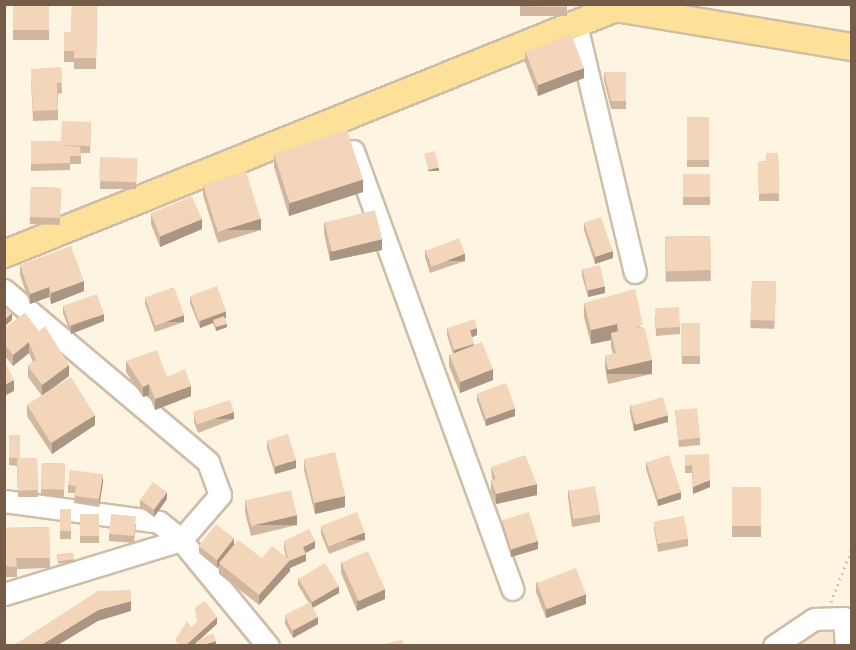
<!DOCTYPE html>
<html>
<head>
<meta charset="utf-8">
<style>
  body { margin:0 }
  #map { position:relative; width:856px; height:650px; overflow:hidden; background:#fdf5e2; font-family:Roboto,sans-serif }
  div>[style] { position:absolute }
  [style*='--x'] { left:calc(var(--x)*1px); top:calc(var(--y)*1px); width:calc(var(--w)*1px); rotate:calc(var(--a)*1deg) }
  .residential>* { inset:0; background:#f5e7d0 }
  .path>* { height:3px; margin-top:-1.5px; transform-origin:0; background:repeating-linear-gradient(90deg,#d8b99c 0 1.5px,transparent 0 6px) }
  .roads { filter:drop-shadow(2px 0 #cfbda9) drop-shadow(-2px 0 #cfbda9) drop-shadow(0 2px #cfbda9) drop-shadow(0 -2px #cfbda9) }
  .minor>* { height:21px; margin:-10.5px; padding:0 10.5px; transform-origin:10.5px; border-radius:10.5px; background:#fff }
  .major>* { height:26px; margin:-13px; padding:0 13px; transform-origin:13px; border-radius:13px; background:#fee198 }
  .wall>* { inset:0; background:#d1b79f; transform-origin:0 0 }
  .shaded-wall>* { inset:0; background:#aa9582; transform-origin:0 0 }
  .building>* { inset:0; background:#f3d5b9; transform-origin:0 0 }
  span { translate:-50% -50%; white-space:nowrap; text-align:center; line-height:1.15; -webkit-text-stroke:5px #fff8e9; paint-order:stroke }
  .frame { position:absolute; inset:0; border:6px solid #755c48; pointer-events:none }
</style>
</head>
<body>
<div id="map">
  <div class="residential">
    <i style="clip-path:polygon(839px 628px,840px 645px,800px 646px,816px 632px)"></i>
  </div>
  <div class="path">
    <i style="--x:831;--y:602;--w:58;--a:-68.7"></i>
  </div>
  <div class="roads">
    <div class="minor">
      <i style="--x:576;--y:25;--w:254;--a:76.6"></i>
      <i style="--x:353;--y:151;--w:466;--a:70"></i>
      <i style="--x:4;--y:290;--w:267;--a:40.1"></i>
      <i style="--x:208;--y:462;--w:35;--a:70"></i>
      <i style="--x:220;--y:495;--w:60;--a:130.9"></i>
      <i style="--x:181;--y:540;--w:185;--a:163"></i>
      <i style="--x:4;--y:501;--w:156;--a:7.7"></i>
      <i style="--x:159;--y:522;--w:28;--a:39"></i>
      <i style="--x:181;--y:540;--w:137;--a:50.6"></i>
      <i style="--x:774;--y:646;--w:48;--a:-34"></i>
      <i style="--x:814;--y:619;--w:30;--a:-2"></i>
      <i style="--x:844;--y:618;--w:28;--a:86"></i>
    </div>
    <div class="major">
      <i style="--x:4;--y:254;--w:660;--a:-21.9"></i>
      <i style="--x:616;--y:8;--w:239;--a:9.4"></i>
    </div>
  </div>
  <div class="wall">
    <i style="left:13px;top:4px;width:36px;height:36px"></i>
    <i style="clip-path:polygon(72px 4px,104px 4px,104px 6px,97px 6px,96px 69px,74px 69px,74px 62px,64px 62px,64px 32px,71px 32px)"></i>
    <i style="left:520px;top:4px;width:47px;height:12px"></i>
    <i style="clip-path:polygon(525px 51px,584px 78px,538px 96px,525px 62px)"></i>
    <i style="clip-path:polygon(61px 67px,62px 93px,58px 94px,58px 120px,33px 121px,31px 79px)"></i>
    <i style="clip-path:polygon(604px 72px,626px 72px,626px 109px,611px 109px,604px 80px)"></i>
    <i style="left:687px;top:117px;width:22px;height:50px"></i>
    <i style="clip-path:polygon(91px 122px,90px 153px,81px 153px,81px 164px,70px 164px,70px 170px,31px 171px,31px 141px,61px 141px)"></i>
    <i style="clip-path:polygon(274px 153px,363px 192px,289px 216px,274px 167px)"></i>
    <i style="clip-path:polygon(778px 153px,779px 201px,759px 201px,758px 162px,766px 161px)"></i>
    <i style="clip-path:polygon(137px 158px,136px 189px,100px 189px,100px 181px)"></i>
    <i style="left:683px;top:174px;width:27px;height:31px"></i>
    <i style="clip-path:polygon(203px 184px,261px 230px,218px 243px,203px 195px)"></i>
    <i style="left:31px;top:187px;width:30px;height:37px;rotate:2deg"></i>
    <i style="clip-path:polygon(151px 214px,202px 229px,160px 247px,151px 224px)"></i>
    <i style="clip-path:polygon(324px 222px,382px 250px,330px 261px,324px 233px)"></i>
    <i style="clip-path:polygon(584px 223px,613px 258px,595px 264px,584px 230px)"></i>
    <i style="left:710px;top:236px;width:45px;height:45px;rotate:89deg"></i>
    <i style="clip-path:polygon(425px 250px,465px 261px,430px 273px,425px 257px)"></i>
    <i style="clip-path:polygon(20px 265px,84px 291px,51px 304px,49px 297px,30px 304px,20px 275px)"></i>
    <i style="clip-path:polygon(582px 269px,605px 293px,588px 297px,582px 276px)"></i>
    <i style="left:752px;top:281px;width:24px;height:47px;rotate:2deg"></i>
    <i style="clip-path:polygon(190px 296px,226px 318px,225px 319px,227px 327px,216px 331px,213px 323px,200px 328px,190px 303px)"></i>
    <i style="clip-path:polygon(145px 297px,184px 322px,155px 332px,145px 304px)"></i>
    <i style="clip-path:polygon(584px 303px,643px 328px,652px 374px,608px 384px,605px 369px,605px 356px,613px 354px,611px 347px,611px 340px,591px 344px,584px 317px)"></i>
    <i style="clip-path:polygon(63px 306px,104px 321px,71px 334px,63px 313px)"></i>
    <i style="clip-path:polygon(25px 313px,69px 376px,45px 394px,95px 425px,52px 454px,27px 416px,27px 405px,42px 396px,28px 377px,28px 366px,33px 362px,29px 353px,13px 366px,4px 355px,4px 329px)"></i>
    <i style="clip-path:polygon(655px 315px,680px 327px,680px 334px,656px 336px)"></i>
    <i style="clip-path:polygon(681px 324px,700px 356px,700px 364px,682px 364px)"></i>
    <i style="clip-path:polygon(447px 328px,477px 335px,472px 337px,474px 345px,493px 380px,460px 393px,449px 366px,449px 355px,453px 354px,447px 335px)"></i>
    <i style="clip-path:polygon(126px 361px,167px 377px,191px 396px,155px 410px,149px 395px,143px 397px,126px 372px)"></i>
    <i style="clip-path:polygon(477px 394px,515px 416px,486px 426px,477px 401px)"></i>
    <i style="clip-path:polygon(630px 405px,668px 422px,634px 431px,630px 412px)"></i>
    <i style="clip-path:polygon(675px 410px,700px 438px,700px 445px,679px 447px)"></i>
    <i style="clip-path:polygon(194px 414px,234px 419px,198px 433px,194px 422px)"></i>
    <i style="clip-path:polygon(9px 435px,19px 459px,37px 458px,38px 497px,18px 497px,17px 466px,9px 465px)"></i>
    <i style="clip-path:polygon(267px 441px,296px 468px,275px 474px,267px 448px)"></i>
    <i style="clip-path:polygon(685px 455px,710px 487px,693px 494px,692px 473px,685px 473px)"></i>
    <i style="clip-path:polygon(304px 459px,345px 507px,315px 514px,304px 470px)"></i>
    <i style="clip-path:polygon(646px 461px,681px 499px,658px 506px,646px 469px)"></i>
    <i style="left:42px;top:463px;width:23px;height:33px;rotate:2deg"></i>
    <i style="clip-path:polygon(491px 467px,537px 495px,496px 504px,491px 491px,491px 480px,492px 480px)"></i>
    <i style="clip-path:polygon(103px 482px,99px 507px,74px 503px,75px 493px,68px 493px,68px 485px)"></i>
    <i style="left:761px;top:487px;width:50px;height:29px;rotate:90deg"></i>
    <i style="clip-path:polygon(568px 490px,600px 515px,600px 522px,572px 527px,568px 497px)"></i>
    <i style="clip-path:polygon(167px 499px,154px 517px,140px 507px,140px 500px)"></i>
    <i style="clip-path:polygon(245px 501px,297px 525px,251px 536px,245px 512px)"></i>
    <i style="left:60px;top:509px;width:11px;height:30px"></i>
    <i style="left:80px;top:514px;width:19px;height:29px"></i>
    <i style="clip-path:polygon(502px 521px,538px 549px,511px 557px,502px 528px)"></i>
    <i style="clip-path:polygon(654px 522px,688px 539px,688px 546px,658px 552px,654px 529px)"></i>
    <i style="clip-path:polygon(136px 524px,134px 543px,109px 541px,109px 534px)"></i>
    <i style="clip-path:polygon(321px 526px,365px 540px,329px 554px,321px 534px)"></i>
    <i style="clip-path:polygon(49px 527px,50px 568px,17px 569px,17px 577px,4px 577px,4px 528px)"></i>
    <i style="clip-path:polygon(284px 541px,315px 548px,306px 553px,306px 561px,290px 568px,290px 571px,259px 605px,219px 574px,219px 565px,217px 568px,199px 553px,199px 546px,234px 544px,262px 558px,286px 557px,284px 549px)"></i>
    <i style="left:73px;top:553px;width:9px;height:16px;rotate:84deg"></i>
    <i style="clip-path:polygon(341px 562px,385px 599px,357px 611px,341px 573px)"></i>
    <i style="clip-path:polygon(298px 578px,339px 593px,313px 608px,318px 624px,293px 638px,285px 624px,285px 617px,309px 603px,298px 585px)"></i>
    <i style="clip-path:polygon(536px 582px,586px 604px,546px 618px,536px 592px)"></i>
  </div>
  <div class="shaded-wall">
    <i style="clip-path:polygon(584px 68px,584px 78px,538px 96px,538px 85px)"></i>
    <i style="left:439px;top:168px;width:3px;height:11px;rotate:90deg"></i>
    <i style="clip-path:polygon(363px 179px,363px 192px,289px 216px,289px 202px)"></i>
    <i style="clip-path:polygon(202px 219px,202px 229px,160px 247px,160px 236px)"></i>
    <i style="left:261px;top:219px;width:11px;height:45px;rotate:90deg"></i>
    <i style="clip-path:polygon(382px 239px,382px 250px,330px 261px,330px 251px)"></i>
    <i style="clip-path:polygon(613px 251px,613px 258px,595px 264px,595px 256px)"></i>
    <i style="left:465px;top:254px;width:7px;height:37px;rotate:90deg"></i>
    <i style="clip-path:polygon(84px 281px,84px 291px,51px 304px,51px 293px)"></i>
    <i style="clip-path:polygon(605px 286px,605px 293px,588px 297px,588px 290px)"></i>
    <i style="clip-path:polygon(49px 287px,49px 297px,30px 304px,30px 294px)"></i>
    <i style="clip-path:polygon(226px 311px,226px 318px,214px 323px,213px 320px,213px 323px,200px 328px,200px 321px)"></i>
    <i style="clip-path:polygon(12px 313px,12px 320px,4px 327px,4px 320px)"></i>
    <i style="clip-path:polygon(104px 314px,104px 321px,71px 334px,71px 326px)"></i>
    <i style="left:184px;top:315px;width:7px;height:31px;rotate:90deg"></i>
    <i style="clip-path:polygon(227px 324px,227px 327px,216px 331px,216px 327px)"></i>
    <i style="clip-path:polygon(617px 324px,617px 338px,611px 333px,611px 340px,591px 344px,591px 330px)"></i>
    <i style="clip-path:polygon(477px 328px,477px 335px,470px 338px,470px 330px)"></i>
    <i style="clip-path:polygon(29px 342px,29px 353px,13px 366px,13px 355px)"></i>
    <i style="clip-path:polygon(474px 344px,474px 351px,454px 357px,454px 350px)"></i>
    <i style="left:652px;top:360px;width:14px;height:45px;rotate:90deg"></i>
    <i style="clip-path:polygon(69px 365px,69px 376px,42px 396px,42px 385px)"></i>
    <i style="clip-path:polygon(493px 369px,493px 380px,460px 393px,460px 382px)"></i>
    <i style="clip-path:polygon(14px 380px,14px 391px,4px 396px,4px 385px)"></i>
    <i style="clip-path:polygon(149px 384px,149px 395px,143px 397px,143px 387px)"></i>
    <i style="clip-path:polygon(191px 386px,191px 396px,155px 410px,155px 399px)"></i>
    <i style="clip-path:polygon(515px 408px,515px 416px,486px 426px,486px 419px)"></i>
    <i style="left:234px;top:412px;width:7px;height:39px;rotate:90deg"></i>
    <i style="clip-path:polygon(95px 415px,95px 425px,52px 454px,52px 443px)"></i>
    <i style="clip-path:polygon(668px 415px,668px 422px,634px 431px,634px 423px)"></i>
    <i style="clip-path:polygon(296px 460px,296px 468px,275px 474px,275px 467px)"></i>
    <i style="clip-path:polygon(103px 474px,103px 482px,99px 507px,99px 499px)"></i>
    <i style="clip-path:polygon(710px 480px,710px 487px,693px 494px,693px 487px)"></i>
    <i style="clip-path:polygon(537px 484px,537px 495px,496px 504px,496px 494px)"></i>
    <i style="clip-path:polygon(167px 492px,167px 499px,154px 517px,154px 510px)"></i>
    <i style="clip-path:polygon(681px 492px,681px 499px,658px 506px,658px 498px)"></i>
    <i style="clip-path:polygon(345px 496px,345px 507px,315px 514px,315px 503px)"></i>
    <i style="left:297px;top:515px;width:10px;height:47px;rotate:90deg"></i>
    <i style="left:365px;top:533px;width:7px;height:39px;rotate:90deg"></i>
    <i style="clip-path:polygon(234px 538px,234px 545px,217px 568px,217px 560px)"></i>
    <i style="clip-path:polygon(315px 541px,315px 548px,303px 554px,303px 547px)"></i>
    <i style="clip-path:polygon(538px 541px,538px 549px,511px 557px,511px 550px)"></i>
    <i style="clip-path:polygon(306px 554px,306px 561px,290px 568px,290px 571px,259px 605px,259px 595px,290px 560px)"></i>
    <i style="clip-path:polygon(339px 586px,339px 593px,312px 608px,312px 601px)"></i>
    <i style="clip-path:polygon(385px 589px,385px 599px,357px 611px,357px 600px)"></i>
    <i style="clip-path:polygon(586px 594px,586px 604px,546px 618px,546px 608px)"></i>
    <i style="clip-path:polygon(131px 601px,131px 611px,98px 621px,58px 645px,41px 645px,98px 610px)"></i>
    <i style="clip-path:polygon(217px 617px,217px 624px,194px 645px,186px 645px)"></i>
    <i style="clip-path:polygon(318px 617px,318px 624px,293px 638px,293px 631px)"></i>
    <i style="clip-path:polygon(216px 641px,216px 645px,202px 645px)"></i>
  </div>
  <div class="building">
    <i style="left:13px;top:4px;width:36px;height:26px"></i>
    <i style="clip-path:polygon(72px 4px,97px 4px,96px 58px,74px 58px,74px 51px,64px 51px,64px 32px,71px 32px)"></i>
    <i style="clip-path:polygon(520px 4px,566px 4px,566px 7px,520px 6px)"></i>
    <i style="left:571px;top:34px;width:36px;height:49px;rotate:69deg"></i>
    <i style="clip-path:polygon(61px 67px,62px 83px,57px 83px,58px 110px,33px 111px,31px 69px)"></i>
    <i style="clip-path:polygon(604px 72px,626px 72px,626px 101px,611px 101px)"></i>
    <i style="left:687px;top:117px;width:22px;height:43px"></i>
    <i style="clip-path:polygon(62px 121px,91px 122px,90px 146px,60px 145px,80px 147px,81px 156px,70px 156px,70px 163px,31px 164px,31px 141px,61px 141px)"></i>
    <i style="left:347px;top:130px;width:52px;height:77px;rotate:72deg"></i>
    <i style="left:435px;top:151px;width:17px;height:11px;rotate:77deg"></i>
    <i style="clip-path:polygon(766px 153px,778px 153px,779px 193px,759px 194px,758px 162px,766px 161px)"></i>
    <i style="left:100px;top:157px;width:37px;height:24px;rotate:2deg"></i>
    <i style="left:246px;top:171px;width:50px;height:45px;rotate:73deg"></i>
    <i style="left:683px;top:174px;width:27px;height:23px"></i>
    <i style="left:31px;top:187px;width:30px;height:30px;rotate:2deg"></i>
    <i style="left:192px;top:196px;width:25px;height:45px;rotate:67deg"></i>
    <i style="left:375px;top:210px;width:30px;height:52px;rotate:76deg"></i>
    <i style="left:601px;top:217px;width:36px;height:18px;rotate:71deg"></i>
    <i style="left:710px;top:236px;width:34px;height:45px;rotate:88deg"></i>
    <i style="left:459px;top:238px;width:17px;height:36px;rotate:69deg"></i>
    <i style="clip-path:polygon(71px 246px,84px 281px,51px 293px,49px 287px,30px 294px,20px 265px)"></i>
    <i style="left:600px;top:265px;width:22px;height:18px;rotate:77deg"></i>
    <i style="left:752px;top:281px;width:24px;height:39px;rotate:2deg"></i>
    <i style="left:217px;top:286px;width:27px;height:29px;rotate:70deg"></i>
    <i style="left:174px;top:287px;width:30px;height:31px;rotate:70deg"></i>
    <i style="clip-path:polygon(635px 289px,643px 325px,635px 327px,645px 328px,652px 360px,608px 370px,605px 356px,616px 353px,611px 333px,619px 331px,617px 324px,591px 330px,584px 303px)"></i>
    <i style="left:97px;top:294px;width:21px;height:36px;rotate:71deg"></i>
    <i style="clip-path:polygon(4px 306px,12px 313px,4px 320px)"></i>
    <i style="left:679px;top:307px;width:20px;height:24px;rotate:87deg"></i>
    <i style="clip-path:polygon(25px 313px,39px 331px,45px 326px,69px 365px,42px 385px,28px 366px,36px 360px,29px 342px,13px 355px,4px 344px,4px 329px)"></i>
    <i style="clip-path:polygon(224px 316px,227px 324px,216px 327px,213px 320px)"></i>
    <i style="clip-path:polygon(475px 319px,477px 328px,470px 330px,474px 344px,454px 350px,447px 328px)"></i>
    <i style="left:700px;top:323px;width:33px;height:19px;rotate:90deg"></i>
    <i style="left:482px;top:342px;width:29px;height:35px;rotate:68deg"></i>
    <i style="clip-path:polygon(157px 350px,167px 377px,185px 369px,191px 386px,155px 399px,149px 384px,143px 387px,126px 361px)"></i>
    <i style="clip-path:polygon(4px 360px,14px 380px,4px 385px)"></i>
    <i style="left:71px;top:377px;width:45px;height:52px;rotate:58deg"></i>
    <i style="left:506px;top:383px;width:27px;height:31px;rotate:70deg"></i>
    <i style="left:663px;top:397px;width:19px;height:34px;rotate:74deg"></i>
    <i style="left:230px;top:400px;width:13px;height:39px;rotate:72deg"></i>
    <i style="left:697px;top:408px;width:30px;height:22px;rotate:84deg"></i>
    <i style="left:288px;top:434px;width:27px;height:22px;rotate:73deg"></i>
    <i style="left:9px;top:435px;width:11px;height:23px"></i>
    <i style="left:335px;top:452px;width:45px;height:32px;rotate:77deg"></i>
    <i style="clip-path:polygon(709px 454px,710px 480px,693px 487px,692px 465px,685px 466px,685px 455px)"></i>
    <i style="clip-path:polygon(525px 455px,537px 484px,496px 494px,491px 480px,496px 479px,491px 467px)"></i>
    <i style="left:669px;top:455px;width:39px;height:24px;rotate:72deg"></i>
    <i style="left:37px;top:458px;width:32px;height:20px;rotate:88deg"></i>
    <i style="left:42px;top:463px;width:23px;height:26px;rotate:2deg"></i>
    <i style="clip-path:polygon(70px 470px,103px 474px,99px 499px,74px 496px,76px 486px,68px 485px)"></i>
    <i style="left:153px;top:482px;width:17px;height:22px;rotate:36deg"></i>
    <i style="left:595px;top:486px;width:29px;height:27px;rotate:80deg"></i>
    <i style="left:761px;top:487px;width:39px;height:29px;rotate:90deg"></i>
    <i style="left:291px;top:490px;width:26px;height:47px;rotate:77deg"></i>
    <i style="left:60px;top:509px;width:11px;height:22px"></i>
    <i style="left:357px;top:512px;width:22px;height:39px;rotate:69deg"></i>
    <i style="left:529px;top:512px;width:30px;height:28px;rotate:73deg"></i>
    <i style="left:80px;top:514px;width:19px;height:22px"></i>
    <i style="left:111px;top:514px;width:25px;height:20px;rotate:5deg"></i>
    <i style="left:684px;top:516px;width:23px;height:31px;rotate:80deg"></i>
    <i style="left:216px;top:524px;width:23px;height:28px;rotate:38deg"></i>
    <i style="clip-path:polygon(49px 527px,50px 558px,16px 558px,17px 567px,4px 566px,4px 528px)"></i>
    <i style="clip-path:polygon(309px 529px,315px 541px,303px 547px,306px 554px,289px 561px,290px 560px,288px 559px,284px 541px)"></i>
    <i style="clip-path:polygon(238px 540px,262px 558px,272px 546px,290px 560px,259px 595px,219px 563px)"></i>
    <i style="left:368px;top:551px;width:42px;height:29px;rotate:66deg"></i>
    <i style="left:73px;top:553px;width:6px;height:16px;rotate:81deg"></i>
    <i style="left:325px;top:563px;width:27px;height:31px;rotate:59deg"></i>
    <i style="left:576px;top:568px;width:28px;height:42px;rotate:69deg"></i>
    <i style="clip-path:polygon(131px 590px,131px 601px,98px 610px,41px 645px,14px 645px,98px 591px)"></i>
    <i style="clip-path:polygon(205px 601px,217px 617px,186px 645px,179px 645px,175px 640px,187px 621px,191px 627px,197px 622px,195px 608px)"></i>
    <i style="left:310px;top:602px;width:17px;height:29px;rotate:62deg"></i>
    <i style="clip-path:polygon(213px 633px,216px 641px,202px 645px,198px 645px,197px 641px)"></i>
    <i style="clip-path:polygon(402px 640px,404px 645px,378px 645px)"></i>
  </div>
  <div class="frame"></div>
</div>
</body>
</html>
